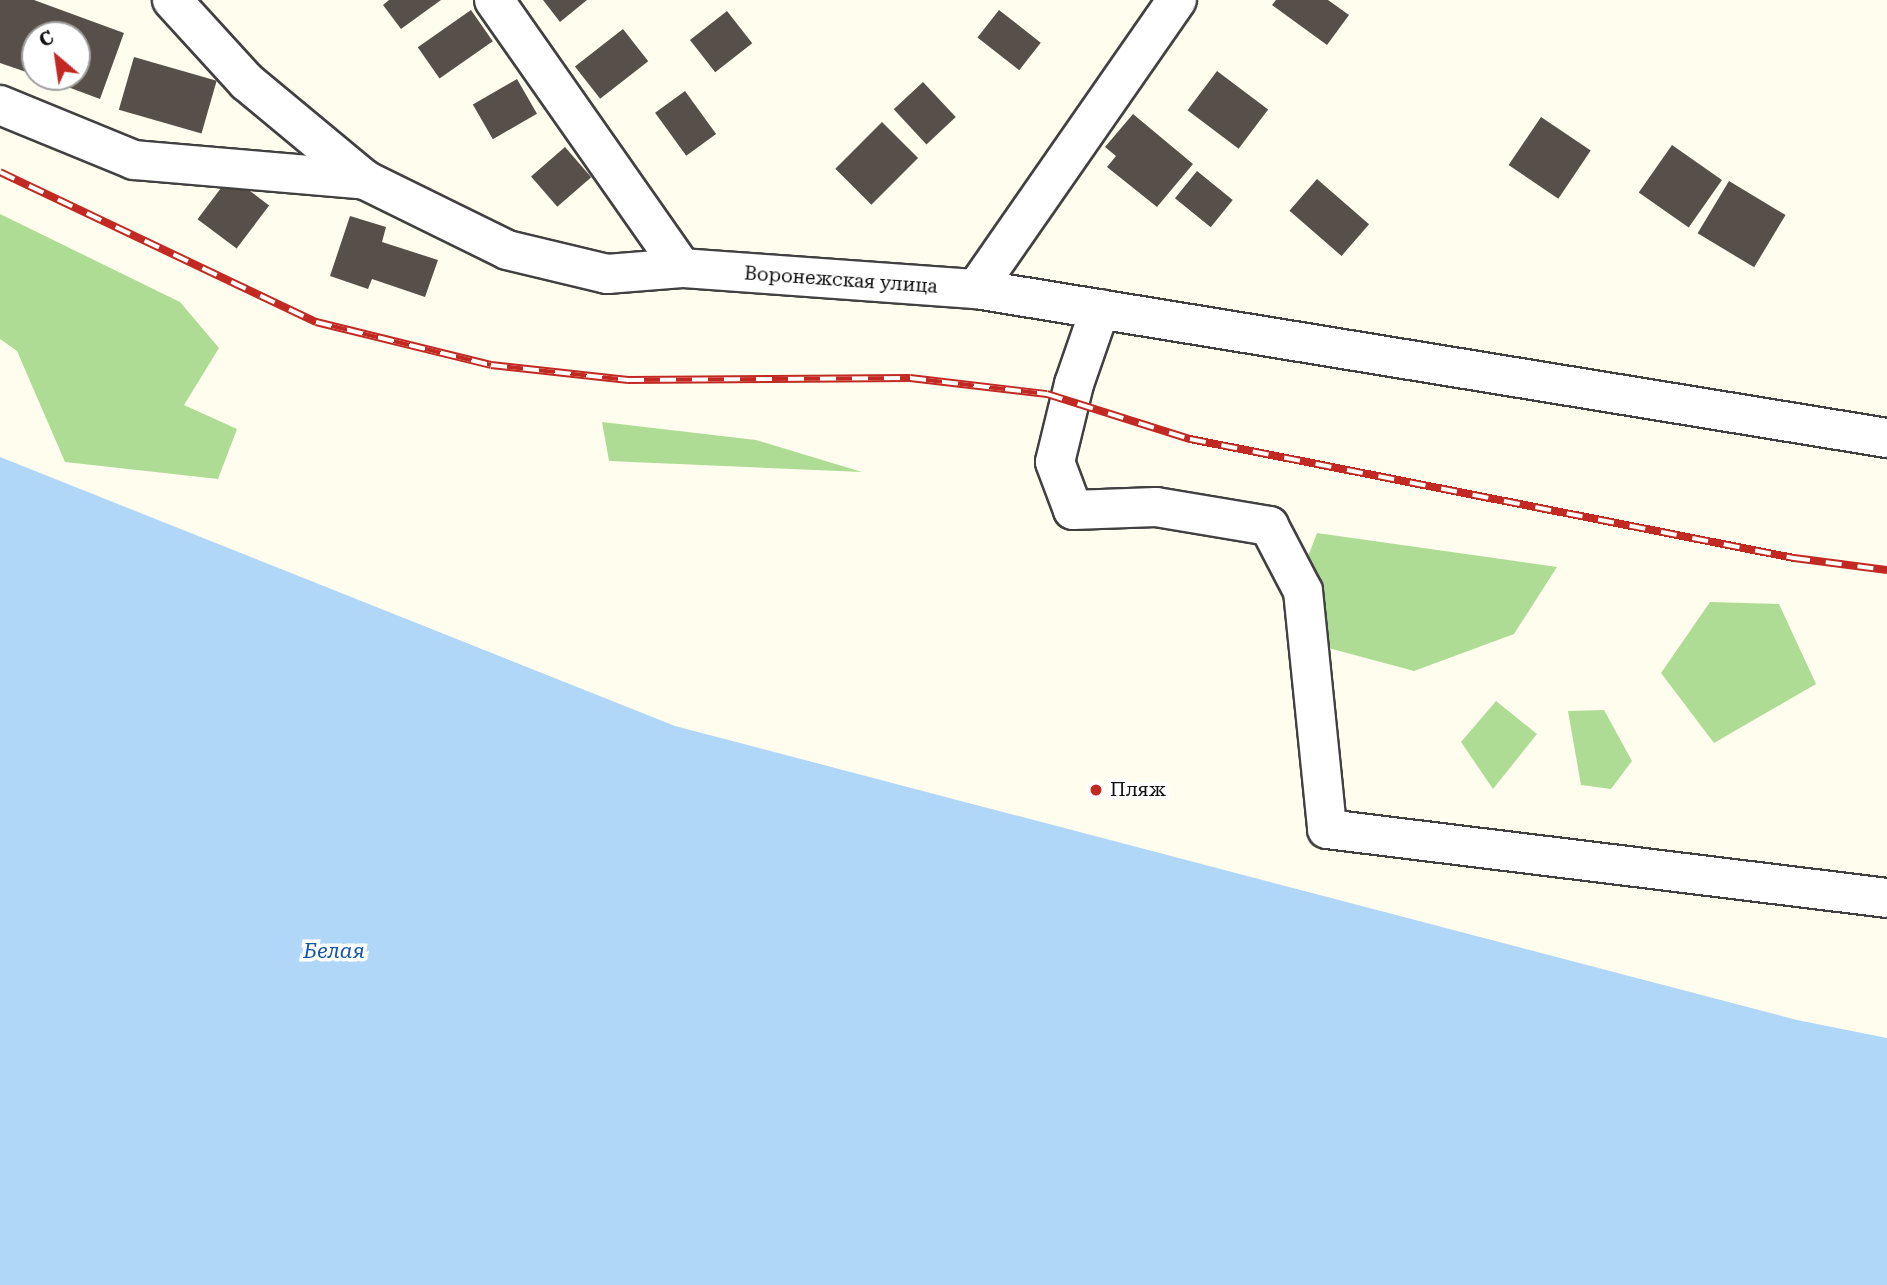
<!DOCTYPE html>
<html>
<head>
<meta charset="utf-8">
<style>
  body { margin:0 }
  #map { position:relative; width:1887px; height:1285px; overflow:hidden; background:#fffdee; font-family:"Roboto Serif",serif }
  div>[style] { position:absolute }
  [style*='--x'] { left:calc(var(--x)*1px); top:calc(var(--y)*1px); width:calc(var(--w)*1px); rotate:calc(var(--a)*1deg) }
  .forest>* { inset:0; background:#afdc95 }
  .water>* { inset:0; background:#b1d7f8 }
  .building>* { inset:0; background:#57504a; transform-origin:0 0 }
  .roads { filter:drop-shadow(2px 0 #414141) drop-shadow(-2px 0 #414141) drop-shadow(0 2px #414141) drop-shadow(0 -2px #414141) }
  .minor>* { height:38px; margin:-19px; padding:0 19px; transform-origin:19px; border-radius:19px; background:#fff }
  .rail>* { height:8px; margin-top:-4px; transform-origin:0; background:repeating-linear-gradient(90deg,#fff 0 16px,#c22922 0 32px); box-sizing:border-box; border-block:2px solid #c22922 }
  .dots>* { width:19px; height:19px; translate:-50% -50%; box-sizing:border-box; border:4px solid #fff; border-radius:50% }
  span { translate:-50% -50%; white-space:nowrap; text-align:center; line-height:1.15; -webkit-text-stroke:7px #fff; paint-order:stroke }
  .street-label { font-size:19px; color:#0e0e0e }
  .poi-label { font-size:19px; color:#0e0e0e }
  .left { translate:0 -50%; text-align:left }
  .water-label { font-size:21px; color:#1357a3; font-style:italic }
  .north { position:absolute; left:21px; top:21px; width:70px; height:70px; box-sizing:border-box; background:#fff; border:2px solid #9f9f9f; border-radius:50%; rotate:331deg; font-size:19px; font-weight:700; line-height:28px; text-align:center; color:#0e0e0e }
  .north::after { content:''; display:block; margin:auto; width:24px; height:32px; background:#c22922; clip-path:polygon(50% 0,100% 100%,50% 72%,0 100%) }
</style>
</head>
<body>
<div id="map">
  <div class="forest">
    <i style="clip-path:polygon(0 214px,180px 302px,219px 348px,184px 405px,237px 429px,218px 479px,65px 462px,17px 351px,0 339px)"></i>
    <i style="clip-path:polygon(602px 422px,756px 440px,862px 472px,609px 461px)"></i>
    <i style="clip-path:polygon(1317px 533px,1557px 567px,1514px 634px,1414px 671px,1321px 646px,1299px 580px)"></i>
    <i style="clip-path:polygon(1710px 602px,1779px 604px,1816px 684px,1714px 743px,1661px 673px)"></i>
    <i style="clip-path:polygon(1496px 701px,1537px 734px,1493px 789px,1461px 742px)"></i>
    <i style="clip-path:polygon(1604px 710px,1632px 761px,1611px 789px,1581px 785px,1568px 711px)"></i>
  </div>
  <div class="water">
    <i style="clip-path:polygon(0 457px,675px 726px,1797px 1020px,1887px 1038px,1887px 1285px,0 1285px)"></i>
  </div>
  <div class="building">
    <i style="clip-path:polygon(0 0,34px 0,124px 33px,100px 99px,41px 77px,77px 77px,77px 35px,35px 35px,35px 75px,0 63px)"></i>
    <i style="clip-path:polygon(389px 0,441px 0,401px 29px,383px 5px)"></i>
    <i style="clip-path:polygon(543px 0,587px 0,560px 22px)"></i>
    <i style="clip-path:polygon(1276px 0,1328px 0,1349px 15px,1327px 45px,1272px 5px)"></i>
    <i style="left:471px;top:10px;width:38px;height:65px;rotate:55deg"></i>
    <i style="left:999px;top:10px;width:53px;height:35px;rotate:38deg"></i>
    <i style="left:727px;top:11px;width:41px;height:47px;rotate:52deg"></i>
    <i style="left:623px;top:29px;width:41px;height:61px;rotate:52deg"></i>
    <i style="left:134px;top:57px;width:86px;height:55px;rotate:16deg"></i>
    <i style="left:1217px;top:71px;width:64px;height:49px;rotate:37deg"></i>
    <i style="left:517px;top:79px;width:40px;height:51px;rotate:60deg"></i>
    <i style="left:923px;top:82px;width:48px;height:40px;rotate:47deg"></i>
    <i style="left:685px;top:91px;width:53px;height:37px;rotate:54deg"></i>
    <i style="clip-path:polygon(1133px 114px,1193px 164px,1157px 207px,1107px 167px,1116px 156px,1105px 147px)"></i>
    <i style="left:1541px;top:117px;width:60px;height:58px;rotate:34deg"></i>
    <i style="left:882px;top:122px;width:51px;height:66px;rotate:45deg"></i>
    <i style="left:1672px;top:145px;width:61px;height:58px;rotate:35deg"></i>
    <i style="left:565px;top:147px;width:40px;height:45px;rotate:49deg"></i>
    <i style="left:1197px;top:171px;width:46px;height:35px;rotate:39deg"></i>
    <i style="left:230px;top:176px;width:49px;height:54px;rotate:37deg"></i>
    <i style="left:1317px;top:179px;width:69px;height:42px;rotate:41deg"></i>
    <i style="left:1729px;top:181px;width:66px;height:61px;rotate:31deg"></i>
    <i style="clip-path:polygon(350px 216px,386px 227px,382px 242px,438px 260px,425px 297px,372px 279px,368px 289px,330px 276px)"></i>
  </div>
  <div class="roads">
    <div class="minor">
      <i style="--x:172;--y:0;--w:111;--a:47.6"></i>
      <i style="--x:247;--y:82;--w:153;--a:39.7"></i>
      <i style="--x:365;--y:180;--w:158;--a:26.2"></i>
      <i style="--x:507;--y:250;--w:103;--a:13.5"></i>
      <i style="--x:607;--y:274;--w:75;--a:-4.6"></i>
      <i style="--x:494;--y:0;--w:327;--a:55"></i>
      <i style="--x:682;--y:268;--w:295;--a:4.1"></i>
      <i style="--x:976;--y:289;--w:923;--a:9.29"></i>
      <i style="--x:0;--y:105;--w:145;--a:22.3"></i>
      <i style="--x:134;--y:160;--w:232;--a:4.9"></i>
      <i style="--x:976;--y:289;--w:352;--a:-55.2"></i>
      <i style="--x:1100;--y:309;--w:79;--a:109.1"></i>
      <i style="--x:1074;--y:384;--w:80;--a:103.7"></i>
      <i style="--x:1055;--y:462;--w:51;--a:69.4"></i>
      <i style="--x:1073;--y:510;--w:83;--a:-2.1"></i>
      <i style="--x:1156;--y:507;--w:115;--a:9.5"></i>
      <i style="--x:1269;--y:526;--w:73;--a:62.4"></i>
      <i style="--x:1303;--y:591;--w:239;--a:84.2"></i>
      <i style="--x:1327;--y:829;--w:564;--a:7.02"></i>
    </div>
  </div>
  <div class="rail">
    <i style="--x:0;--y:172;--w:350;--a:25.4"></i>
    <i style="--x:316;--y:322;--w:180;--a:13.8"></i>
    <i style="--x:491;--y:365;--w:138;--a:6.2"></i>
    <i style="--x:628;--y:380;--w:282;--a:-0.4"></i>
    <i style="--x:910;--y:378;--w:138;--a:6.7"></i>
    <i style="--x:1047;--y:394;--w:150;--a:17.5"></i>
    <i style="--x:1190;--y:439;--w:616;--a:11.15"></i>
    <i style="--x:1794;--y:558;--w:94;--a:7.4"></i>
  </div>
  <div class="dots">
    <i style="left:1096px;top:790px;background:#c22922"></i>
  </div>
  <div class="street-label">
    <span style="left:841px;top:280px;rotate:4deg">Воронежская улица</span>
  </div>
  <div class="poi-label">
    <span class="left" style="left:1110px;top:790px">Пляж</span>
  </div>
  <div class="water-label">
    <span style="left:334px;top:951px">Белая</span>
  </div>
  <div class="north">С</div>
</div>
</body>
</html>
